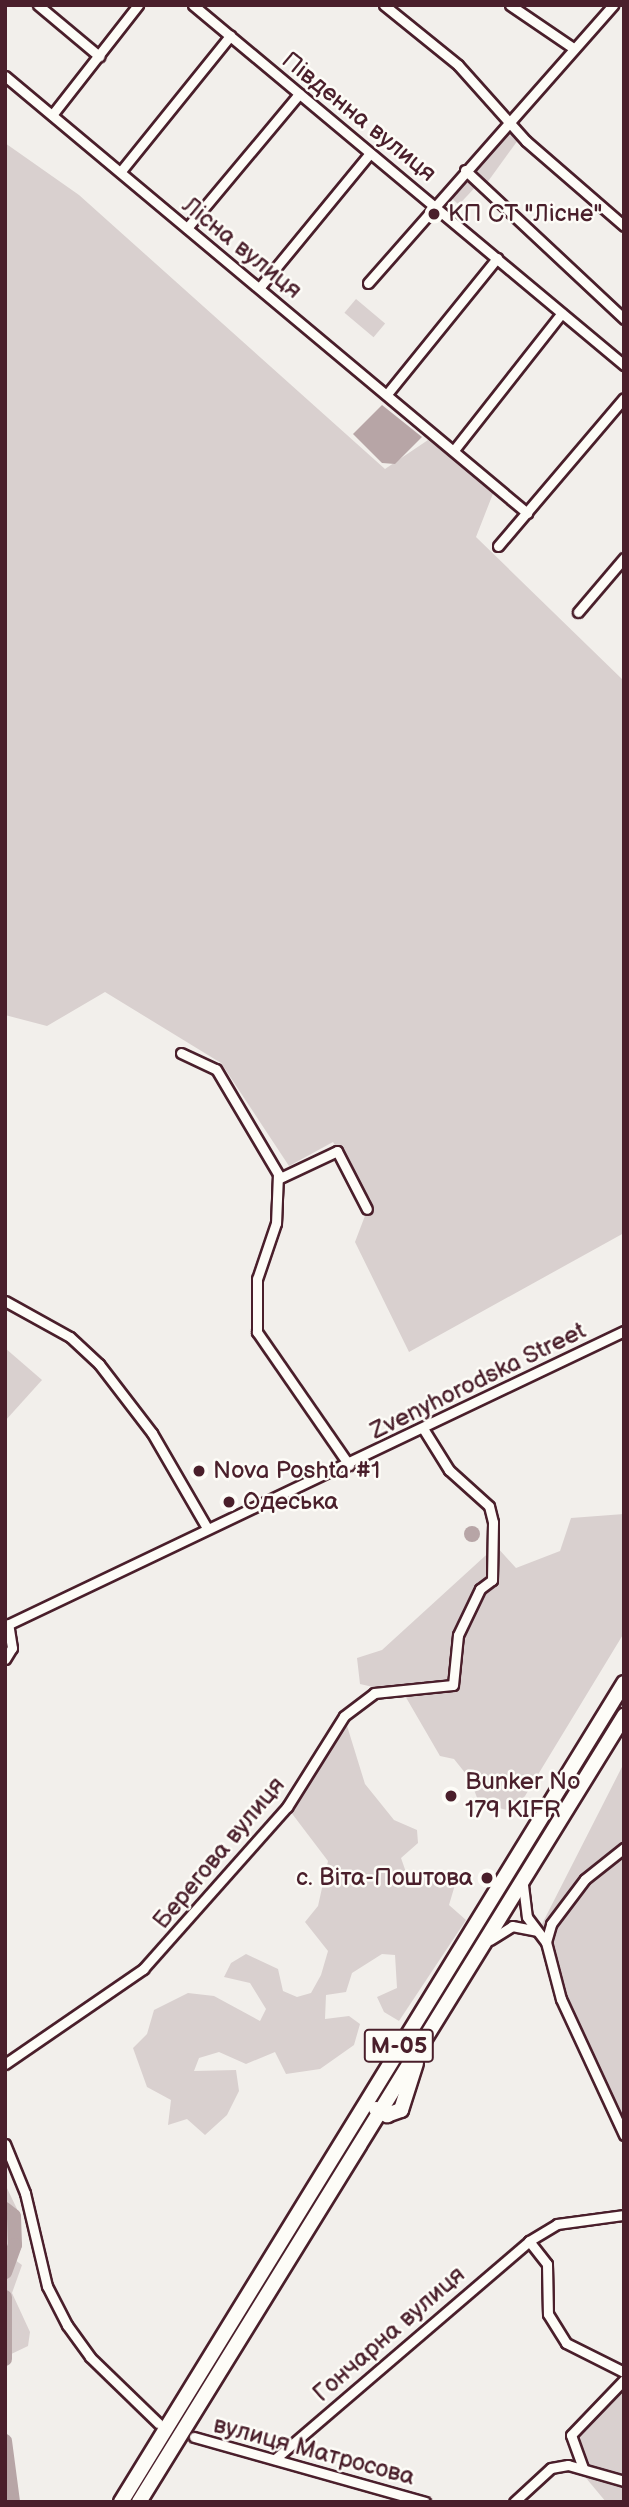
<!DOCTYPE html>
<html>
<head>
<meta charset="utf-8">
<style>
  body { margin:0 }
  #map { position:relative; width:629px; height:2507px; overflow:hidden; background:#f2efeb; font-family:"Balsamiq Sans",sans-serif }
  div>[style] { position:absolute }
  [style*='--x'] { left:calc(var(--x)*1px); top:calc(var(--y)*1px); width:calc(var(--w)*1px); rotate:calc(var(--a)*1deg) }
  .green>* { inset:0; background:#d9d0cf; transform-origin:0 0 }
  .water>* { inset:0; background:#b7a5a6 }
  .round { border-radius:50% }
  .river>* { height:14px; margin:-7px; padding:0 7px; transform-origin:7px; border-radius:7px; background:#b7a5a6 }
  .roads { filter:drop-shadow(2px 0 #4a1f2b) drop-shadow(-2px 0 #4a1f2b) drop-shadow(0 2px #4a1f2b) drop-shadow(0 -2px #4a1f2b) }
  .minor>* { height:9px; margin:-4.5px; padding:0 4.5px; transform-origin:4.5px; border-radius:4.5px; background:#fdfcf7 }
  .highway>* { height:14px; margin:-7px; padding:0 7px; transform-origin:7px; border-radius:7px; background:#fdfcf7 }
  .dots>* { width:19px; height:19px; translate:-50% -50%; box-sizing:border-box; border:4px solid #fdfcf7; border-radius:50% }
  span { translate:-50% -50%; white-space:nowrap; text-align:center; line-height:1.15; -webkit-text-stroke:5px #fdfcf7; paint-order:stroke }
  .shield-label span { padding:2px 5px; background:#fdfcf7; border:2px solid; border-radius:5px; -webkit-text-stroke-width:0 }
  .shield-label { font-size:23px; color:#4a1f2b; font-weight:700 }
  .street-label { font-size:24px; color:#4a1f2b }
  .poi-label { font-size:24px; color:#4a1f2b }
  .left { translate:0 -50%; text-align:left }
  .right { translate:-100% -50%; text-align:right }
  .frame { position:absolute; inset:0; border:7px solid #4a1f2b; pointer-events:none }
</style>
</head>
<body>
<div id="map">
  <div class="green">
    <i style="left:504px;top:127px;width:19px;height:55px;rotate:36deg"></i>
    <i style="clip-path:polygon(5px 143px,79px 195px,385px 469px,428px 440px,494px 491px,476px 537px,624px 681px,624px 1233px,409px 1352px,355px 1242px,371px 1200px,333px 1142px,289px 1166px,221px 1063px,105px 992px,47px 1026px,5px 1015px)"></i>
    <i style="left:462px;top:175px;width:18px;height:24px;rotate:43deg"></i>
    <i style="left:356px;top:299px;width:38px;height:18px;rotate:40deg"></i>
    <i style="clip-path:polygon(5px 1348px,42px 1380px,5px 1421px)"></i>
    <i style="clip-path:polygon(624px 1514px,624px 1633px,525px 1796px,511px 1811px,479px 1803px,470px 1779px,454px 1759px,440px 1756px,404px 1694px,360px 1684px,357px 1658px,382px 1650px,496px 1546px,516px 1568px,560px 1551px,571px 1518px)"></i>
    <i style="clip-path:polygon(344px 1716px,365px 1784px,394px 1820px,417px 1830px,418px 1843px,401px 1858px,408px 1878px,414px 1883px,437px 1871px,457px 1878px,449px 1905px,466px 1920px,399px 2021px,384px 2012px,377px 1997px,397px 1988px,395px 1955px,382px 1954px,352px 1973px,346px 1992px,326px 1995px,325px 2019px,349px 2016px,360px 2024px,354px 2045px,320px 2069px,286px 2074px,275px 2052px,246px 2064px,219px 2052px,199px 2058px,194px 2071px,236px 2070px,239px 2091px,227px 2115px,205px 2135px,187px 2119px,168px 2125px,171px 2100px,147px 2087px,133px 2048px,147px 2034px,154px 2010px,188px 1993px,214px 1996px,260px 2021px,266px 2009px,250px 1983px,224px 1977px,231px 1963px,246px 1954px,278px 1969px,283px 1991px,297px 1997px,311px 1993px,321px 1975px,328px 1951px,305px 1922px,318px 1906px,328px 1861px,287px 1807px)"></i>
    <i style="clip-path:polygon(624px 1763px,624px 2125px,566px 1998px,555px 1948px,542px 1924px)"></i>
    <i style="clip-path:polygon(5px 2184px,17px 2209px,15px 2260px,22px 2265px,12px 2293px,30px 2332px,28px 2346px,5px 2357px)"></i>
    <i style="clip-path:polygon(624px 2384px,624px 2502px,606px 2502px,586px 2478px,574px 2439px)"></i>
  </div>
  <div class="water">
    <i style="clip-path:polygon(382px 405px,422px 437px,395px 464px,382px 463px,353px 434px)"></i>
    <i class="round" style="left:464px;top:1526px;width:16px;height:16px"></i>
  </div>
  <div class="river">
    <i style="--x:5;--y:2209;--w:11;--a:38"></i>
    <i style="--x:14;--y:2216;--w:29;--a:88"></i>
    <i style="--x:15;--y:2245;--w:29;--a:110"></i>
    <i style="--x:5;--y:2297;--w:62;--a:90"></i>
    <i style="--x:5;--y:2441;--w:62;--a:82.5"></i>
  </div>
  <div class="roads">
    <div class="minor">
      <i style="--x:38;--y:5;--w:80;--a:39.9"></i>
      <i style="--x:193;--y:5;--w:562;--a:39.87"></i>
      <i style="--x:384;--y:5;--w:95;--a:39"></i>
      <i style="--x:458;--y:65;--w:102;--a:48.2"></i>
      <i style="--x:526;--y:141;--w:130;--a:40.9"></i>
      <i style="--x:510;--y:5;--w:76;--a:34.3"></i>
      <i style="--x:5;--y:76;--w:681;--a:39.93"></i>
      <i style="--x:52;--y:115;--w:140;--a:-52"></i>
      <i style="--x:465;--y:170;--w:218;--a:43.1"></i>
      <i style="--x:121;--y:171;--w:174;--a:-51.1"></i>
      <i style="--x:187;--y:228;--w:175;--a:-50.1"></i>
      <i style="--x:368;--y:283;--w:371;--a:-48.6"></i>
      <i style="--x:260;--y:287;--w:173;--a:-50.6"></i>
      <i style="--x:387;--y:394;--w:175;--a:-51"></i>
      <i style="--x:454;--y:450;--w:174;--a:-51.8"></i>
      <i style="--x:498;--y:546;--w:194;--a:-49.6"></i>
      <i style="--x:578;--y:612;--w:71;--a:-49.6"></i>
      <i style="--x:181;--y:1053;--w:38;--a:25"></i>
      <i style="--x:216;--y:1069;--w:122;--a:59.4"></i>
      <i style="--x:278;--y:1174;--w:49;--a:92.3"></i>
      <i style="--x:276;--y:1223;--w:59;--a:108.7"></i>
      <i style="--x:257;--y:1279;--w:53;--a:90"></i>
      <i style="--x:257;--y:1332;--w:162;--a:55.3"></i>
      <i style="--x:280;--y:1178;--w:63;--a:-25.3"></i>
      <i style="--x:337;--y:1151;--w:65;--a:62.7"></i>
      <i style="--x:5;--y:1301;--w:74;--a:29"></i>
      <i style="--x:70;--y:1337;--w:40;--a:43"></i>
      <i style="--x:99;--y:1364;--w:87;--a:52.5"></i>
      <i style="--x:152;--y:1433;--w:110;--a:59.9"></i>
      <i style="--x:5;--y:1626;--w:686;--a:-25.48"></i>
      <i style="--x:5;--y:1659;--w:13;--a:-58"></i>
      <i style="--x:12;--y:1648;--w:24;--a:-99"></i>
      <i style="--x:523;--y:1885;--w:32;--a:83"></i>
      <i style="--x:527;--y:1917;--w:31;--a:53"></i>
      <i style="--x:546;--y:1942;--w:59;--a:75.3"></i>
      <i style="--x:561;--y:1999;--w:150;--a:65.1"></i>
      <i style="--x:490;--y:1940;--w:26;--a:-32"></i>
      <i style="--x:512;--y:1926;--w:25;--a:11"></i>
      <i style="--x:546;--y:1942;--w:19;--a:-74"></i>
      <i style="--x:551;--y:1924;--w:56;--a:-52.9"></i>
      <i style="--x:585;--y:1879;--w:50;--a:-38.5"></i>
      <i style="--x:5;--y:2064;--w:168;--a:-34.5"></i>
      <i style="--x:143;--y:1969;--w:217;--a:-48.4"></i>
      <i style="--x:287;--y:1807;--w:107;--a:-57.9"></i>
      <i style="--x:344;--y:1716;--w:38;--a:-37"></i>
      <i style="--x:374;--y:1693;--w:79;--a:-5.8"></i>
      <i style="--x:453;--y:1685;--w:50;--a:-84.3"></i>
      <i style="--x:458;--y:1635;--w:51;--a:-64.4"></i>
      <i style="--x:480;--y:1589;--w:15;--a:-37"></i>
      <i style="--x:492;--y:1580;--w:58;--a:-89"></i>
      <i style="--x:493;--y:1522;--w:16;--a:-104"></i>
      <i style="--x:489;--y:1506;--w:54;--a:-138"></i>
      <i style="--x:449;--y:1470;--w:47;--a:-122"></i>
      <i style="--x:5;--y:2144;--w:53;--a:67.8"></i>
      <i style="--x:25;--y:2193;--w:96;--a:76.7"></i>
      <i style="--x:47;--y:2286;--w:44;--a:62.9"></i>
      <i style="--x:67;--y:2325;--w:39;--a:54"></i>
      <i style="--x:90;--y:2357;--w:95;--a:44.1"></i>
      <i style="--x:529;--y:2241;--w:29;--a:52"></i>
      <i style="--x:547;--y:2264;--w:50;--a:88.9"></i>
      <i style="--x:548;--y:2314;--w:34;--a:58"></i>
      <i style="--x:566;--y:2343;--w:65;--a:26.6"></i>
      <i style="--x:194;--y:2437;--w:240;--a:15.7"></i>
      <i style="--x:275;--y:2459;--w:335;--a:-40.6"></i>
      <i style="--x:529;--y:2241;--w:33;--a:-31"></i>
      <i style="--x:557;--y:2224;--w:68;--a:-7.7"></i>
      <i style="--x:583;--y:2468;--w:35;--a:-110"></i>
      <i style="--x:571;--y:2435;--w:76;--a:-46.1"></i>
      <i style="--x:514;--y:2502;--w:50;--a:-42.6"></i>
      <i style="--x:551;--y:2468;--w:17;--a:-10"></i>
      <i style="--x:568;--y:2465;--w:58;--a:15.9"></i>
    </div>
    <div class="highway">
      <i style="--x:376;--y:2109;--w:13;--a:29"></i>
      <i style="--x:387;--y:2115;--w:15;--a:-20"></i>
      <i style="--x:401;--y:2110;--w:49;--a:-72.3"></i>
      <i style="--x:121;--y:2502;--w:961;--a:-58.44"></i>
      <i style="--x:139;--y:2502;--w:924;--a:-58.32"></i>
    </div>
  </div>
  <div class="dots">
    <i style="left:434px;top:214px;background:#4a1f2b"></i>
    <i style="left:199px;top:1471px;background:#4a1f2b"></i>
    <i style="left:229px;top:1502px;background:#4a1f2b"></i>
    <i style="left:451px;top:1796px;background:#4a1f2b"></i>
    <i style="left:487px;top:1878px;background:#4a1f2b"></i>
  </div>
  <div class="shield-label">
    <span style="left:399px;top:2046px">М-05</span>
  </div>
  <div class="street-label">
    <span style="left:359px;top:117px;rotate:39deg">Південна вулиця</span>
    <span style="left:242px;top:248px;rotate:39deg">Лісна вулиця</span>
    <span style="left:478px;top:1381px;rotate:-26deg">Zvenyhorodska Street</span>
    <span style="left:219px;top:1853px;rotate:-50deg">Берегова вулиця</span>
    <span style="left:389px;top:2334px;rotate:-41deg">Гончарна вулиця</span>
    <span style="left:314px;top:2451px;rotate:15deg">вулиця Матросова</span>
  </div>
  <div class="poi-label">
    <span class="left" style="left:448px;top:214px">КП СТ "Лісне"</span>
    <span class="left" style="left:213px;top:1471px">Nova Poshta #1</span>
    <span class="left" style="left:243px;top:1502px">Одеська</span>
    <span class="left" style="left:465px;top:1796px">Bunker No<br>179 KIFR</span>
    <span class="right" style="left:473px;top:1878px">с. Віта-Поштова</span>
  </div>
  <div class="frame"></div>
</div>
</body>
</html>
